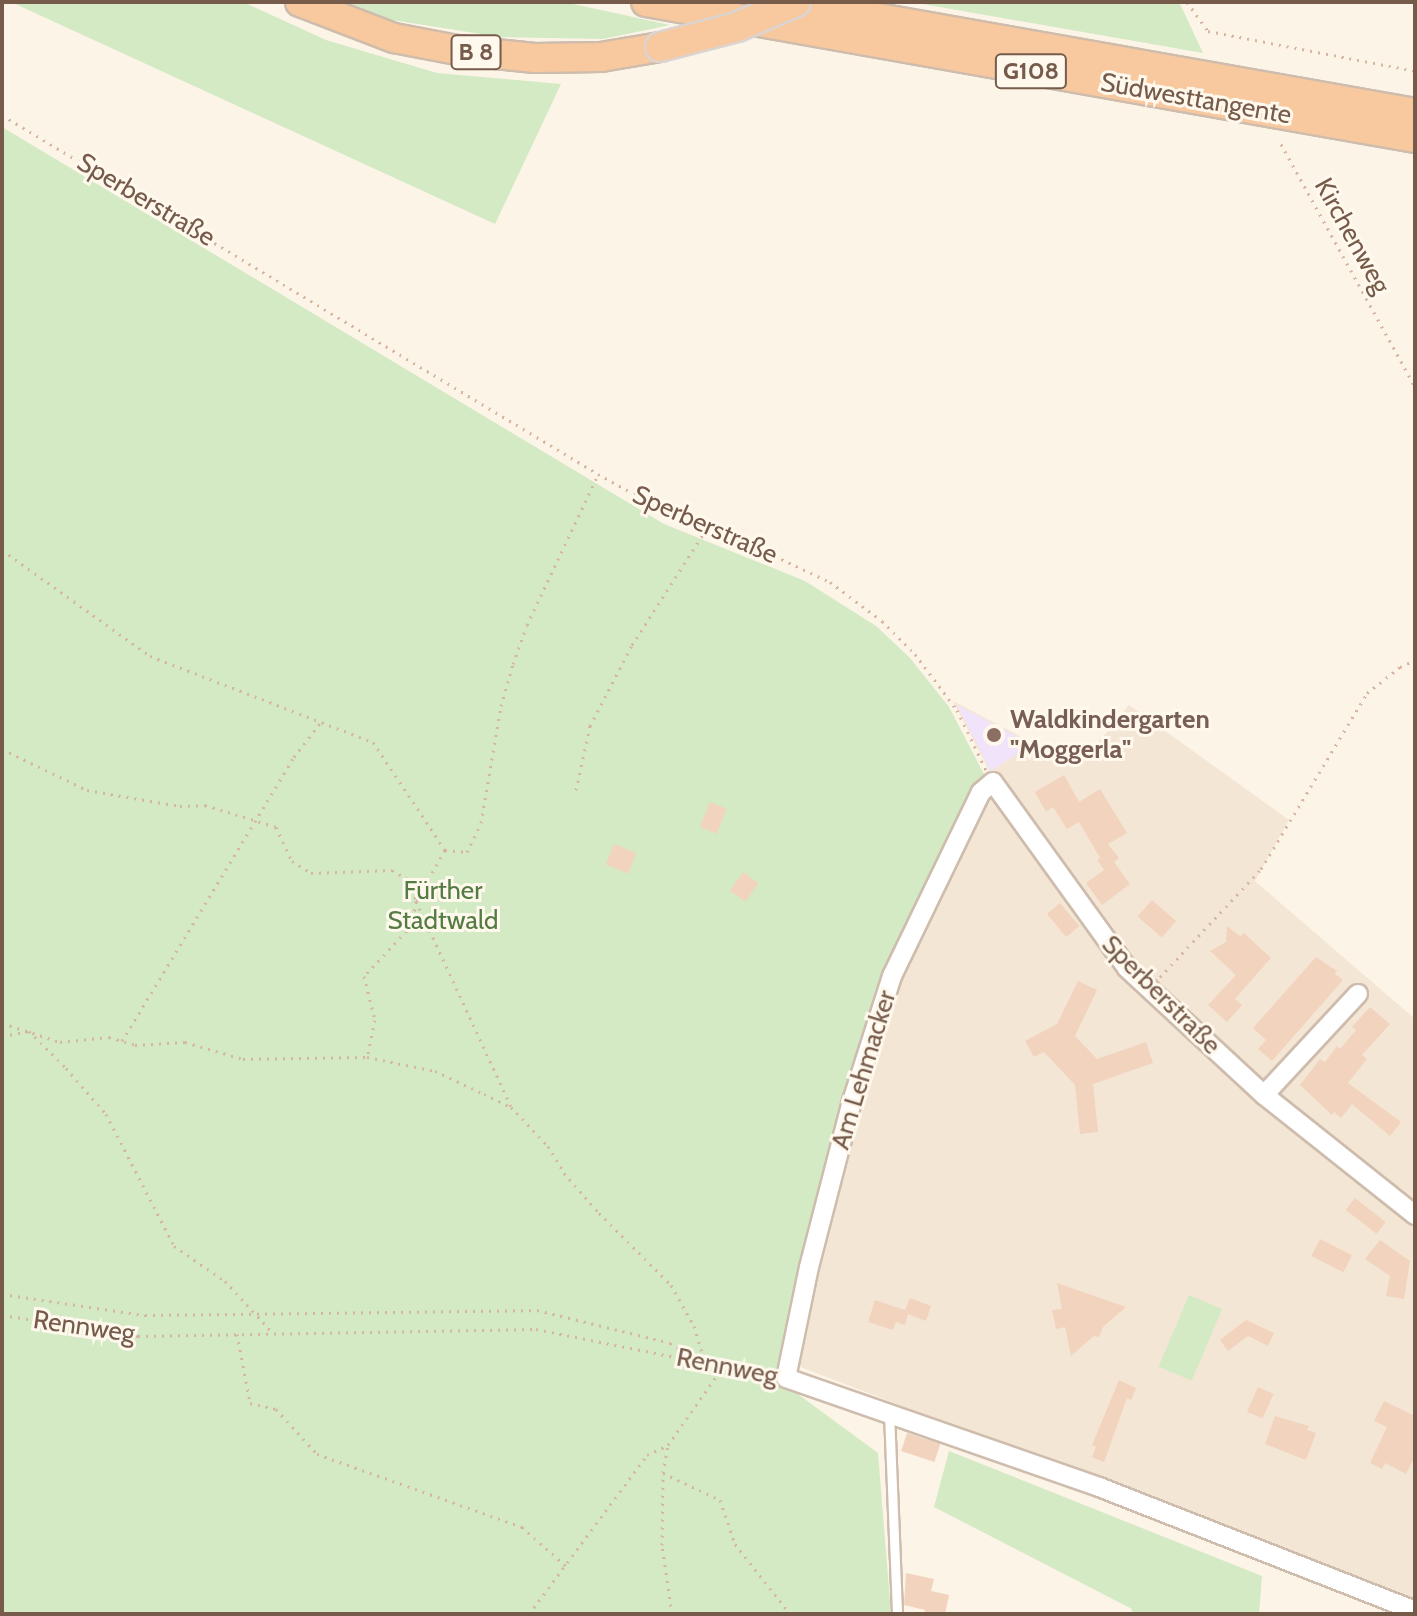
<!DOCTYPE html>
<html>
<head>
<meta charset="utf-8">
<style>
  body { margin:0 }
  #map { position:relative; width:1417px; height:1616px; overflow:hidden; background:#fcf4e6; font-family:Cabin,sans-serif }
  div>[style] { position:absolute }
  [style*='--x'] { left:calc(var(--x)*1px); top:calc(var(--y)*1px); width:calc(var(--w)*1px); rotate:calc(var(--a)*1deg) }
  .residential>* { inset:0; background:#f4e6d5 }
  .education>* { inset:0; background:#f1e3f9 }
  .green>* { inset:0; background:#d3eac5; transform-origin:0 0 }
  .building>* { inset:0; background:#f2d3be; transform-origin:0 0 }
  .path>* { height:3px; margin-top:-1.5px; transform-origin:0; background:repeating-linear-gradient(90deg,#d7b6a1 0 2px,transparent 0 8px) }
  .roads { filter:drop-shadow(2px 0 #cebcad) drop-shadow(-2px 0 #cebcad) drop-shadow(0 2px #cebcad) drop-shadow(0 -2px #cebcad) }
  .service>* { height:9px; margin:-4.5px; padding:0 4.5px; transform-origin:4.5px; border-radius:4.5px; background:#fff }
  .minor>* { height:18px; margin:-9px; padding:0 9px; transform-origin:9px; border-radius:9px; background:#fff }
  .trunk>* { height:28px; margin:-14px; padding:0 14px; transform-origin:14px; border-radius:14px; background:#f8c89e }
  .bridges { filter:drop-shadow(2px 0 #dbd4d0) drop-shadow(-2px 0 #dbd4d0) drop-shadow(0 2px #dbd4d0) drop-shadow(0 -2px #dbd4d0) }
  .trunk-bridge>* { height:28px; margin:-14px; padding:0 14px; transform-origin:14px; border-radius:14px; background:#f8c89e }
  .dots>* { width:22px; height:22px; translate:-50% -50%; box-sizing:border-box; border:4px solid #fff8ed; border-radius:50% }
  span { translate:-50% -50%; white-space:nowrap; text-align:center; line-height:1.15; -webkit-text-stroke:6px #fff8ed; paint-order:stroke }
  .shield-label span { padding:2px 6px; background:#fff8ed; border:2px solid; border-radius:6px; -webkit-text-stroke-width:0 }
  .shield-label { font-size:24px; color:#765b4b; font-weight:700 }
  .street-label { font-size:26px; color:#765b4b }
  .education-label { font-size:26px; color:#785e54; font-weight:700 }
  .left { translate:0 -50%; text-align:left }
  .park-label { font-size:26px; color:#537b42 }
  .frame { position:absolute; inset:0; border:4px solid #765b4b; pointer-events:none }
</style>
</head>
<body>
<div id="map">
  <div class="residential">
    <i style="clip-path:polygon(953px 701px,1078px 767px,1129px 705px,1289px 820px,1255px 881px,1415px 1019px,1415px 1604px,798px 1366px,816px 1268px,905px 955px,992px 776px)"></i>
  </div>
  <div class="education">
    <i style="clip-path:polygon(956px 704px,1032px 744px,991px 771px)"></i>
  </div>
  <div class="green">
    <i style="clip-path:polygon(11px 2px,243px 2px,326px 40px,437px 73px,561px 84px,495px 224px)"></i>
    <i style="clip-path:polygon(347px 2px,564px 2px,670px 25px,603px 39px,500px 37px,386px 19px)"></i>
    <i style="clip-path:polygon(911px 2px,1179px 2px,1203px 53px)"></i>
    <i style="clip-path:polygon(2px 127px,664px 524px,805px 581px,876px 626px,910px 658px,949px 707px,985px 776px,879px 998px,844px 1098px,799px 1267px,799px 1395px,878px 1453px,891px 1614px,2px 1614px)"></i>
    <i style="left:1189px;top:1295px;width:36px;height:78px;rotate:23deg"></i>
    <i style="clip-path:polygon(949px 1451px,1262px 1576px,1259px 1614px,1132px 1614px,1132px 1609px,934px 1507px)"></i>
  </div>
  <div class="building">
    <i style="clip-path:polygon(1064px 775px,1079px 802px,1100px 789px,1127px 833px,1108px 844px,1119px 858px,1114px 862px,1130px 884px,1102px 905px,1086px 883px,1104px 870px,1097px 860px,1100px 858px,1079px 822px,1067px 829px,1053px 807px,1046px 812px,1035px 792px)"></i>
    <i style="left:710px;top:802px;width:18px;height:27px;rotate:22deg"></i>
    <i style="left:614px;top:844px;width:24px;height:22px;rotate:22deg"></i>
    <i style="left:743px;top:872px;width:19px;height:23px;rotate:35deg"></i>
    <i style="left:1152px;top:900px;width:32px;height:22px;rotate:41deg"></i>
    <i style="left:1060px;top:903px;width:30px;height:17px;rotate:50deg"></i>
    <i style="clip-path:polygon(1227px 926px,1240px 936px,1244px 933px,1271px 958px,1235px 999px,1242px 1005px,1227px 1022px,1208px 1005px,1236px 975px,1210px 951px,1226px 942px)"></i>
    <i style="clip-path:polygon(1316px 957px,1337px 971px,1335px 974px,1343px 980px,1272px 1061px,1258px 1049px,1266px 1040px,1253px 1028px)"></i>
    <i style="clip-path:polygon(1078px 981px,1097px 990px,1075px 1036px,1097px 1059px,1146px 1042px,1153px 1063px,1093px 1084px,1098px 1132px,1080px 1134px,1075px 1085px,1044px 1052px,1034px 1057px,1025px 1041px,1057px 1024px)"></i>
    <i style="clip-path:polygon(1370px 1007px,1390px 1024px,1362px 1055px,1367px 1059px,1348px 1083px,1401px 1122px,1390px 1136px,1352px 1104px,1341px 1118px,1334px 1112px,1332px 1115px,1300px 1085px,1320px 1059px,1325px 1062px,1337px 1046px,1340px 1049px,1356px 1030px,1352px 1027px)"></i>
    <i style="left:1355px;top:1198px;width:39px;height:15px;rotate:38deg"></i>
    <i style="left:1320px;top:1239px;width:36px;height:19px;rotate:27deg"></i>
    <i style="clip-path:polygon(1380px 1240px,1410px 1261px,1404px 1299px,1386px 1296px,1390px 1276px,1365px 1259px)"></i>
    <i style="clip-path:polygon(1057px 1283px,1126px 1307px,1103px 1327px,1099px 1337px,1094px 1336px,1071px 1356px,1065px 1327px,1056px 1329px,1052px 1310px,1062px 1309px)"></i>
    <i style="clip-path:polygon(910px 1298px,931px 1306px,926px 1321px,908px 1314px,905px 1325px,896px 1322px,893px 1330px,868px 1322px,875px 1300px,905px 1310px)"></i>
    <i style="clip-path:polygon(1246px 1320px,1274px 1333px,1268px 1346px,1248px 1336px,1228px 1351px,1220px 1340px)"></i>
    <i style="clip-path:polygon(1119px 1380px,1136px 1388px,1131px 1400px,1127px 1398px,1104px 1462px,1092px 1457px,1096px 1447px,1092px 1445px)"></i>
    <i style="left:1258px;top:1387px;width:17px;height:27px;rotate:24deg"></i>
    <i style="clip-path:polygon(1384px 1401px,1415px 1416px,1415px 1456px,1406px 1474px,1385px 1463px,1382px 1469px,1370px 1463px,1387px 1427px,1374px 1421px)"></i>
    <i style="clip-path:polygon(1275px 1416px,1309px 1426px,1307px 1430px,1316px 1433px,1306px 1460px,1265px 1444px)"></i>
    <i style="left:907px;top:1433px;width:35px;height:19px;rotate:18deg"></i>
    <i style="clip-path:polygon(906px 1573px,934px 1579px,931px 1591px,949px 1595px,945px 1614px,924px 1614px,925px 1610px,904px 1605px)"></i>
  </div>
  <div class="path">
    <i style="--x:1187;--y:2;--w:36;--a:54"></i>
    <i style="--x:1208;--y:31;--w:211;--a:10.9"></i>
    <i style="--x:2;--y:115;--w:696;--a:31.06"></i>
    <i style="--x:598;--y:474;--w:62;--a:29.1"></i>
    <i style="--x:652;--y:504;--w:61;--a:20.2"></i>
    <i style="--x:709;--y:525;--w:134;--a:25.2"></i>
    <i style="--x:830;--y:582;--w:65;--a:36.9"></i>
    <i style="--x:882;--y:621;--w:47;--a:45"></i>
    <i style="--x:915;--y:654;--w:70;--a:53.1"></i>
    <i style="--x:957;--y:710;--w:67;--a:64.2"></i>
    <i style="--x:1281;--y:144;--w:277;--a:61.1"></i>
    <i style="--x:2;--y:550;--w:182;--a:35.6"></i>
    <i style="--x:150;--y:656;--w:239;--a:21.1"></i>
    <i style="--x:373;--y:742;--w:130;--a:56.3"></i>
    <i style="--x:445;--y:850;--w:59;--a:119.6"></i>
    <i style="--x:416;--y:901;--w:227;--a:65.2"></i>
    <i style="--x:2;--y:749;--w:94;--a:25.8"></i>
    <i style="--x:87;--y:790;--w:94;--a:9.8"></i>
    <i style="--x:180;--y:806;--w:25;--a:-2"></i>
    <i style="--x:205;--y:805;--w:74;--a:17.2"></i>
    <i style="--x:276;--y:827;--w:38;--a:65"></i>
    <i style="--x:292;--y:861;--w:22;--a:32"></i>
    <i style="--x:311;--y:873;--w:81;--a:-2.1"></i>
    <i style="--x:392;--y:870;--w:22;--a:30"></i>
    <i style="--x:411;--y:881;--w:21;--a:76"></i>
    <i style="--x:416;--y:901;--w:24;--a:99"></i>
    <i style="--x:412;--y:925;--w:70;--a:133.3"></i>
    <i style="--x:364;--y:976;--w:45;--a:76"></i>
    <i style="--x:375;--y:1020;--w:38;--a:102"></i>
    <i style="--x:576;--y:790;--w:66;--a:-77.7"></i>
    <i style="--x:590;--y:726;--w:91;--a:-62.6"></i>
    <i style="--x:632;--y:645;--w:143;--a:-57.3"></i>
    <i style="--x:445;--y:850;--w:22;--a:5"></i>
    <i style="--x:467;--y:852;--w:32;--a:-64"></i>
    <i style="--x:481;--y:823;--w:119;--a:-80.3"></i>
    <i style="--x:501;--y:706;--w:44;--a:-74.1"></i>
    <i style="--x:513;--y:664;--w:41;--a:-70.3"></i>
    <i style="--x:527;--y:625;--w:166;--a:-64.7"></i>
    <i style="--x:1160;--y:977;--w:148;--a:-46.9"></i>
    <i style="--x:1261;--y:869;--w:205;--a:-58.9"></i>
    <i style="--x:1367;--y:693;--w:42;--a:-38.2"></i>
    <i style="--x:1400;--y:667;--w:17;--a:-25"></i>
    <i style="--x:2;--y:1023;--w:61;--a:18.1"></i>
    <i style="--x:60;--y:1042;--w:49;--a:-5.8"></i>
    <i style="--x:109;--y:1037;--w:27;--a:17"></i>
    <i style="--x:135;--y:1045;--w:50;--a:-3.4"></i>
    <i style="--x:185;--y:1042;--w:60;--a:16.3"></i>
    <i style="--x:243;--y:1059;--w:124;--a:-0.9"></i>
    <i style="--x:367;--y:1057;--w:69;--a:11.6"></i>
    <i style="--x:435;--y:1071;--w:54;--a:25.1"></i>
    <i style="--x:484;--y:1094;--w:30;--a:26"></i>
    <i style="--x:511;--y:1107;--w:54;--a:46.5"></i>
    <i style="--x:548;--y:1146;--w:31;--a:59"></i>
    <i style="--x:564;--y:1173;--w:53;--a:48.8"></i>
    <i style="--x:599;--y:1213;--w:102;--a:45"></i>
    <i style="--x:671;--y:1285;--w:47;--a:60.7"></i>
    <i style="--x:694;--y:1326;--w:39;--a:73"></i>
    <i style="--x:2;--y:1036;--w:27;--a:-10"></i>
    <i style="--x:29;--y:1031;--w:52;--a:45"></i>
    <i style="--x:66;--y:1068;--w:61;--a:49"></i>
    <i style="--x:106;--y:1114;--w:148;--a:62.7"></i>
    <i style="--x:174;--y:1246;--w:62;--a:34.5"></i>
    <i style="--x:225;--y:1281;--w:71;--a:47.3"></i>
    <i style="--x:122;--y:1041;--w:332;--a:-58.8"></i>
    <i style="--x:294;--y:757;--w:44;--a:-52.4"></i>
    <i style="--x:2;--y:1294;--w:145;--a:8.4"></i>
    <i style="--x:145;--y:1315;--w:392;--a:-0.7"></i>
    <i style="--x:537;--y:1310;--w:137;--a:13.9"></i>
    <i style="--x:670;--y:1343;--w:36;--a:30"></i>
    <i style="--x:2;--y:1315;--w:138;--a:8.8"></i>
    <i style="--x:138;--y:1336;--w:398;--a:-1"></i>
    <i style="--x:536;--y:1329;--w:172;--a:11.4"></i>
    <i style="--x:705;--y:1363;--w:17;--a:28"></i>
    <i style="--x:720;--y:1371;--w:50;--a:5.7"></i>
    <i style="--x:237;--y:1334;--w:70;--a:79.3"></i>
    <i style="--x:250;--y:1403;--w:27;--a:13"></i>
    <i style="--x:276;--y:1409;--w:61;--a:47.7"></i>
    <i style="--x:317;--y:1454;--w:218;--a:19.6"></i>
    <i style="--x:522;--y:1527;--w:59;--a:41.6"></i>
    <i style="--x:663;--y:1473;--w:63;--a:25.3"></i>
    <i style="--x:720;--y:1500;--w:46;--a:71.2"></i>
    <i style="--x:735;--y:1544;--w:89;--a:51.8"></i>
    <i style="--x:529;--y:1614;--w:198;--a:-53.4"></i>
    <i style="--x:647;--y:1455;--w:23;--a:-25"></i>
    <i style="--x:672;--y:1614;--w:70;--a:-98.2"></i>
    <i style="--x:662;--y:1545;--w:72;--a:-89.2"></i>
    <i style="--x:663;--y:1473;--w:28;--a:-80"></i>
    <i style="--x:668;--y:1445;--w:90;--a:-54.9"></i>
  </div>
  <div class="roads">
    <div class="service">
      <i style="--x:889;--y:1413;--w:199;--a:87.7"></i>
    </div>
    <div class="minor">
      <i style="--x:1264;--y:1095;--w:138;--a:-47.1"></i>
      <i style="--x:1415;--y:1215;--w:193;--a:-141.5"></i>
      <i style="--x:1264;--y:1095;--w:187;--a:-137.2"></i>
      <i style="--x:1127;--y:968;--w:229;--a:-125.8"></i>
      <i style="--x:993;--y:782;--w:16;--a:140"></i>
      <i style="--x:981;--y:792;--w:204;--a:115.8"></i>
      <i style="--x:892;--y:976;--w:131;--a:107.7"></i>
      <i style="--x:852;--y:1101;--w:171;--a:104.5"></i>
      <i style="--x:809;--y:1267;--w:113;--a:101.7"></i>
      <i style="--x:786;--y:1378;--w:331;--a:19.2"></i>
      <i style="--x:1099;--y:1487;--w:339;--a:21.4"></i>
    </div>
    <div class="trunk">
      <i style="--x:300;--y:2;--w:101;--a:21"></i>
      <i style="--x:394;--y:38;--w:64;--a:10.8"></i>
      <i style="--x:457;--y:50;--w:78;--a:5.9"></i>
      <i style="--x:535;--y:58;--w:66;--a:-0.9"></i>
      <i style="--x:601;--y:57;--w:60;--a:-9.6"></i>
      <i style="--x:646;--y:2;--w:781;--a:10.03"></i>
      <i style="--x:788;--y:2;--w:637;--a:10.04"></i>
    </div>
  </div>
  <div class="bridges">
    <div class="trunk-bridge">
      <i style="--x:660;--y:47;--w:80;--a:-14.6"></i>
      <i style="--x:737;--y:27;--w:64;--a:-23"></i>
    </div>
  </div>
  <div class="dots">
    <i style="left:994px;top:735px;background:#8d6e63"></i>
  </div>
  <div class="shield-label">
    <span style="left:476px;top:52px">B 8</span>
    <span style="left:1031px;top:71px">G108</span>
  </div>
  <div class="street-label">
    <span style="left:1196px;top:99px;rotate:10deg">Südwesttangente</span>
    <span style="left:146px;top:200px;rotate:31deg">Sperberstraße</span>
    <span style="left:1352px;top:236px;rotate:61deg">Kirchenweg</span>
    <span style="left:705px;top:525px;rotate:24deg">Sperberstraße</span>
    <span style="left:1161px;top:995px;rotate:45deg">Sperberstraße</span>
    <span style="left:864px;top:1070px;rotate:-73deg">Am Lehmacker</span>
    <span style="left:84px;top:1327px;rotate:8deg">Rennweg</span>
    <span style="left:727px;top:1367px;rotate:11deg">Rennweg</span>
  </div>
  <div class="education-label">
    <span class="left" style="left:1010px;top:735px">Waldkindergarten<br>"Moggerla"</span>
  </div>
  <div class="park-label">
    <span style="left:443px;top:906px">Fürther<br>Stadtwald</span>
  </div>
  <div class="frame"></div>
</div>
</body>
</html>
